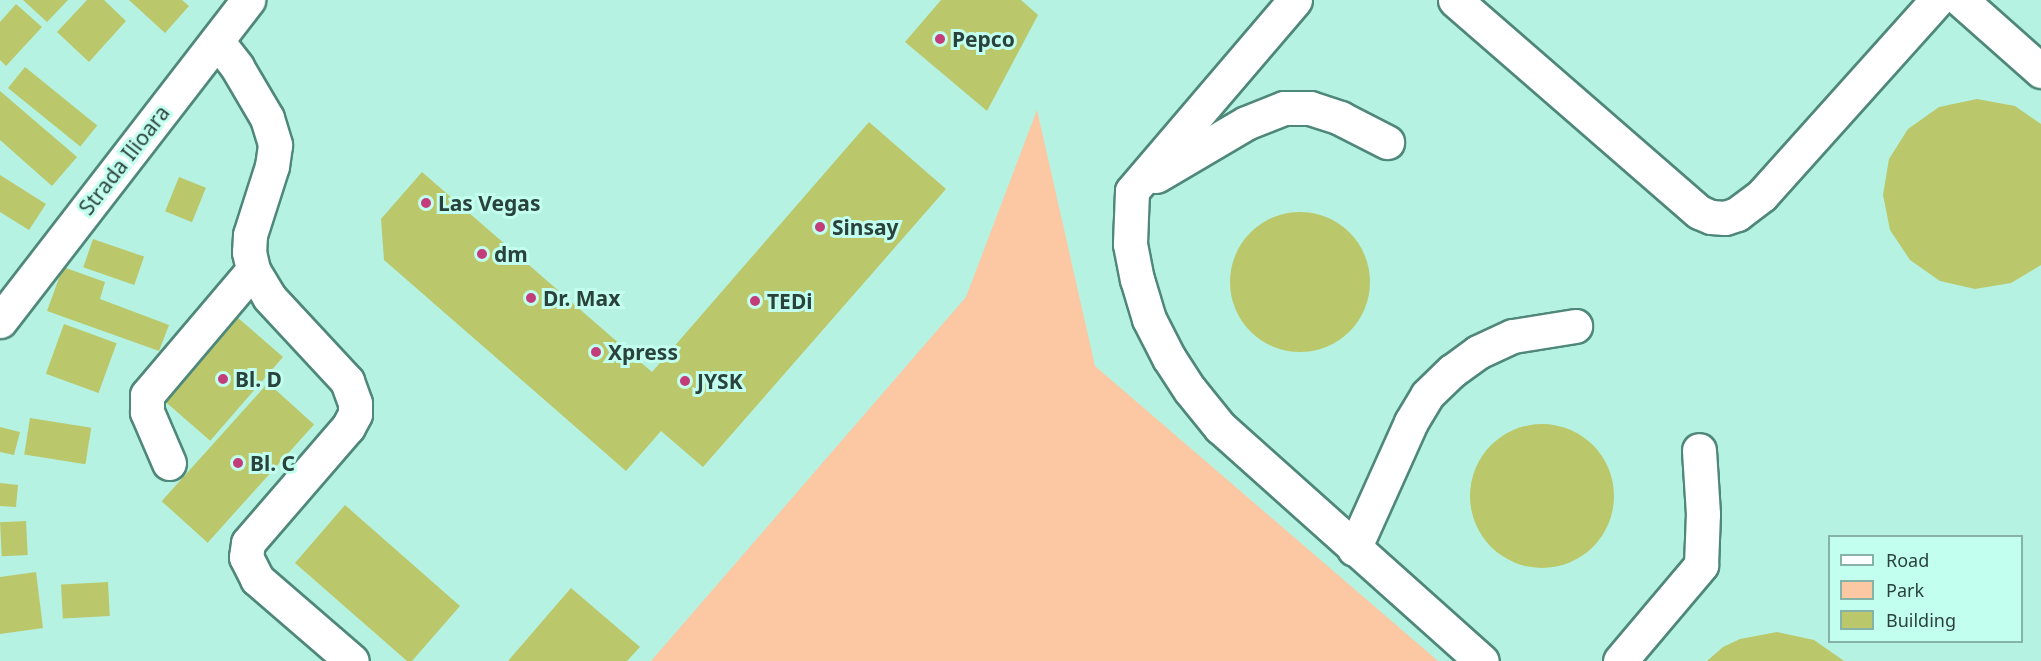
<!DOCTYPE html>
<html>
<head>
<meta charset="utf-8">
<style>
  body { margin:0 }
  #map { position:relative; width:2041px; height:661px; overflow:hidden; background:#b6f2e1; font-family:"Noto Sans",sans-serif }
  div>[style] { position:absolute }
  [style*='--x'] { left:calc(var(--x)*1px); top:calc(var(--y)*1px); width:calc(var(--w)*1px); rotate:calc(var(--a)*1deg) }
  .green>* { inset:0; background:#fcc7a3 }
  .building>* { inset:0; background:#bac86b; transform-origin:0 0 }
  .round { border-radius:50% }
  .roads { filter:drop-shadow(2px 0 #4f887a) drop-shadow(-2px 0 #4f887a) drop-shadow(0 2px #4f887a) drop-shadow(0 -2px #4f887a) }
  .minor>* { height:33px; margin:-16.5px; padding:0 16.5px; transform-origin:16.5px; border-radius:16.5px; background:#fff }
  .dots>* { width:16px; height:16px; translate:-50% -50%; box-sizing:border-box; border:3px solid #c3ffee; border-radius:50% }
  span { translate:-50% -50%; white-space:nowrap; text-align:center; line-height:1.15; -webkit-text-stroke:6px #c3ffee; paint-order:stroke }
  .poi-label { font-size:21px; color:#2a423c; font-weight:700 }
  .left { translate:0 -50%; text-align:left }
  .street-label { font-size:21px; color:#2a423c }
  .legend { position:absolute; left:1828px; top:535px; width:195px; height:108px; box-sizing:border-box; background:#c3ffee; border:2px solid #86b3a7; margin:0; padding:8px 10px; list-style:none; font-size:18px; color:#2a423c }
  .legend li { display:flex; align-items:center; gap:12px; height:30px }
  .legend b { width:30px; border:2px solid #86b3a7 }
</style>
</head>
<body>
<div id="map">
  <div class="green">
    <i style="clip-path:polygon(1037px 110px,1095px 366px,1438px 661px,651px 661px,966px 297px)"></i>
  </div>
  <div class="building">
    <i style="clip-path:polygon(23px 0,68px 0,47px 22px)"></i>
    <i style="clip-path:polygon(87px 0,104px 0,126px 21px,89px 62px,57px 32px)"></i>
    <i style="clip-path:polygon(129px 0,182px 0,189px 6px,165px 33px)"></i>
    <i style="clip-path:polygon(941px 0,1021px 0,1038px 15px,987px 111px,905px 42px)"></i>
    <i style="clip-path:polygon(16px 4px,42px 27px,6px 66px,0 60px,0 22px)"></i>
    <i style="left:25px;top:67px;width:93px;height:27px;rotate:39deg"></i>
    <i style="clip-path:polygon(0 91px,77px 157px,52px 186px,0 140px)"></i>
    <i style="clip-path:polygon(1977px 99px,2015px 106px,2041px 124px,2041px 265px,2011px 283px,1975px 289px,1940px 281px,1910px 260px,1890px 230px,1883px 195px,1889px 159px,1908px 129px,1939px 107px)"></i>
    <i style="clip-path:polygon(869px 122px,946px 189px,703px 467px,661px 431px,626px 471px,384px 260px,381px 219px,422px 172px,652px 372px)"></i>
    <i style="clip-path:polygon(0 175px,46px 204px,29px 230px,0 212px)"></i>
    <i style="left:179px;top:177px;width:29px;height:37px;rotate:22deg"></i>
    <i class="round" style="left:1230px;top:212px;width:140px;height:140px"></i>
    <i style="left:93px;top:239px;width:54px;height:30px;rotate:19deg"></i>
    <i style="clip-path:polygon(63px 267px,105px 282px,100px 299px,169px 325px,159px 351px,47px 311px)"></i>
    <i style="left:237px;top:317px;width:61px;height:111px;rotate:41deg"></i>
    <i style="left:64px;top:324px;width:56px;height:53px;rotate:20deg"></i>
    <i style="left:268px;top:383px;width:62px;height:159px;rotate:42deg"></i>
    <i style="left:30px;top:418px;width:62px;height:37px;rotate:9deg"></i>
    <i class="round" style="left:1470px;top:424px;width:144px;height:144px"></i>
    <i style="clip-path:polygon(0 427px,20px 432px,14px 455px,0 452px)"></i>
    <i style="clip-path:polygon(0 483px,18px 485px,16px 507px,0 506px)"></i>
    <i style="clip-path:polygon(345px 505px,460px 606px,412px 661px,407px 661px,295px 563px)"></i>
    <i style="left:26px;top:521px;width:34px;height:26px;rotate:87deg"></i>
    <i style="clip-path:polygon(36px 572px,43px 628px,0 634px,0 577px)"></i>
    <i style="left:108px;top:582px;width:34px;height:47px;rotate:87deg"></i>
    <i style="clip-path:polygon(571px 588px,640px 647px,627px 661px,508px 661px)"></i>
    <i style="clip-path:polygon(1777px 632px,1814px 640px,1844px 661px,1707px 661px,1723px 647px,1740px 639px)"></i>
  </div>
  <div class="roads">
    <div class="minor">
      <i style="--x:1295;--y:0;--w:251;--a:130.5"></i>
      <i style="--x:1132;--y:191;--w:53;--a:92.2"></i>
      <i style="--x:1130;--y:244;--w:36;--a:79"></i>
      <i style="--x:1137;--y:279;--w:42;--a:73.3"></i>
      <i style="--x:1149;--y:319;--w:44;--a:62.9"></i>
      <i style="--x:1169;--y:358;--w:38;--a:57"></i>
      <i style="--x:1190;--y:390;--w:48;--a:51"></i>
      <i style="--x:1220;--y:427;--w:351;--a:41.8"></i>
      <i style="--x:1455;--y:0;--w:323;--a:41"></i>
      <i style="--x:1699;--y:212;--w:13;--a:23"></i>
      <i style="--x:1711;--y:217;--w:14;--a:4"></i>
      <i style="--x:1725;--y:218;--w:13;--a:-18"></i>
      <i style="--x:1737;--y:214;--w:31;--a:-37"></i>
      <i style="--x:1762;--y:195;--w:262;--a:-48.1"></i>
      <i style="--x:1961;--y:0;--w:107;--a:41.6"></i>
      <i style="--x:217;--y:41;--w:33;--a:52"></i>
      <i style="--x:237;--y:67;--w:59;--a:59.5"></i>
      <i style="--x:267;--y:118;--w:28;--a:73"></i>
      <i style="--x:275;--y:145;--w:21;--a:98"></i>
      <i style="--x:272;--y:166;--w:72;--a:107.7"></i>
      <i style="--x:250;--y:235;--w:17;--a:93"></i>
      <i style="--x:249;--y:252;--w:18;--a:77"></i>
      <i style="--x:253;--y:270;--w:31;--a:59"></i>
      <i style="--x:269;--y:297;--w:115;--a:47.1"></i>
      <i style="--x:347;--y:381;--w:23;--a:70"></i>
      <i style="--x:355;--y:403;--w:11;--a:90"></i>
      <i style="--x:355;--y:414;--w:15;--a:118"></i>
      <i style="--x:348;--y:427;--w:153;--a:130.8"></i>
      <i style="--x:248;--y:543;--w:14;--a:98"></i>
      <i style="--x:246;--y:557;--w:25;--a:63"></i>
      <i style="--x:257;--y:579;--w:125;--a:40.8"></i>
      <i style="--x:1156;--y:176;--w:104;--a:-30.5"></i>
      <i style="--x:1246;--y:123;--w:41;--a:-21.5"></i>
      <i style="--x:1284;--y:108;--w:26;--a:0"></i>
      <i style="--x:1310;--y:108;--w:32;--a:18"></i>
      <i style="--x:1340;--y:118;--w:53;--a:27.1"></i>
      <i style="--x:0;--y:321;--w:406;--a:-52.3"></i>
      <i style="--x:169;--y:463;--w:56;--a:-113.3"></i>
      <i style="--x:147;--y:412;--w:17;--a:-90"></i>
      <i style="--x:147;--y:395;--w:164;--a:-49.7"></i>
      <i style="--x:1354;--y:549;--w:139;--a:-65.8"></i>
      <i style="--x:1411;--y:422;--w:31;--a:-59"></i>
      <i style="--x:1427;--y:395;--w:35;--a:-44"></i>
      <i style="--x:1452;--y:371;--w:32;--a:-36"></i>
      <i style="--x:1478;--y:352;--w:38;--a:-25"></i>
      <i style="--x:1513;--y:336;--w:63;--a:-9.2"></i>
      <i style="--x:1620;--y:661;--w:126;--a:-49.8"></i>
      <i style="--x:1701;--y:565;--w:51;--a:-87.8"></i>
      <i style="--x:1703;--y:514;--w:64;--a:-93.6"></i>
    </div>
  </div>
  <div class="dots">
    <i style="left:940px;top:39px;background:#c43d7b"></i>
    <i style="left:426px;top:203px;background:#c43d7b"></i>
    <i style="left:820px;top:227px;background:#c43d7b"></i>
    <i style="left:482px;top:254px;background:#c43d7b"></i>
    <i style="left:531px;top:298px;background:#c43d7b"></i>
    <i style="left:755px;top:301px;background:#c43d7b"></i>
    <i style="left:596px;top:352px;background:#c43d7b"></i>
    <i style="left:223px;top:379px;background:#c43d7b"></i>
    <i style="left:685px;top:381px;background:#c43d7b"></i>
    <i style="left:238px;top:463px;background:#c43d7b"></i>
  </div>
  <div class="poi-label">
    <span class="left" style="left:952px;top:39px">Pepco</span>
    <span class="left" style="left:438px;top:203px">Las Vegas</span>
    <span class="left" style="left:832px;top:227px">Sinsay</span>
    <span class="left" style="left:494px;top:254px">dm</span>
    <span class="left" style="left:543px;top:298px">Dr. Max</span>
    <span class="left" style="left:767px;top:301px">TEDi</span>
    <span class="left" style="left:608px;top:352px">Xpress</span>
    <span class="left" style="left:235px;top:379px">Bl. D</span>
    <span class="left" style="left:697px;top:381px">JYSK</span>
    <span class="left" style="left:250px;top:463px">Bl. C</span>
  </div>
  <div class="street-label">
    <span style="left:124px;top:160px;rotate:-52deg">Strada Ilioara</span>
  </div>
  <ul class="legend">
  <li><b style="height:8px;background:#fff"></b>Road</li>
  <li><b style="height:16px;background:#fcc7a3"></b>Park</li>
  <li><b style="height:16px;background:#bac86b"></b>Building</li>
  </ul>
</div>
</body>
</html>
